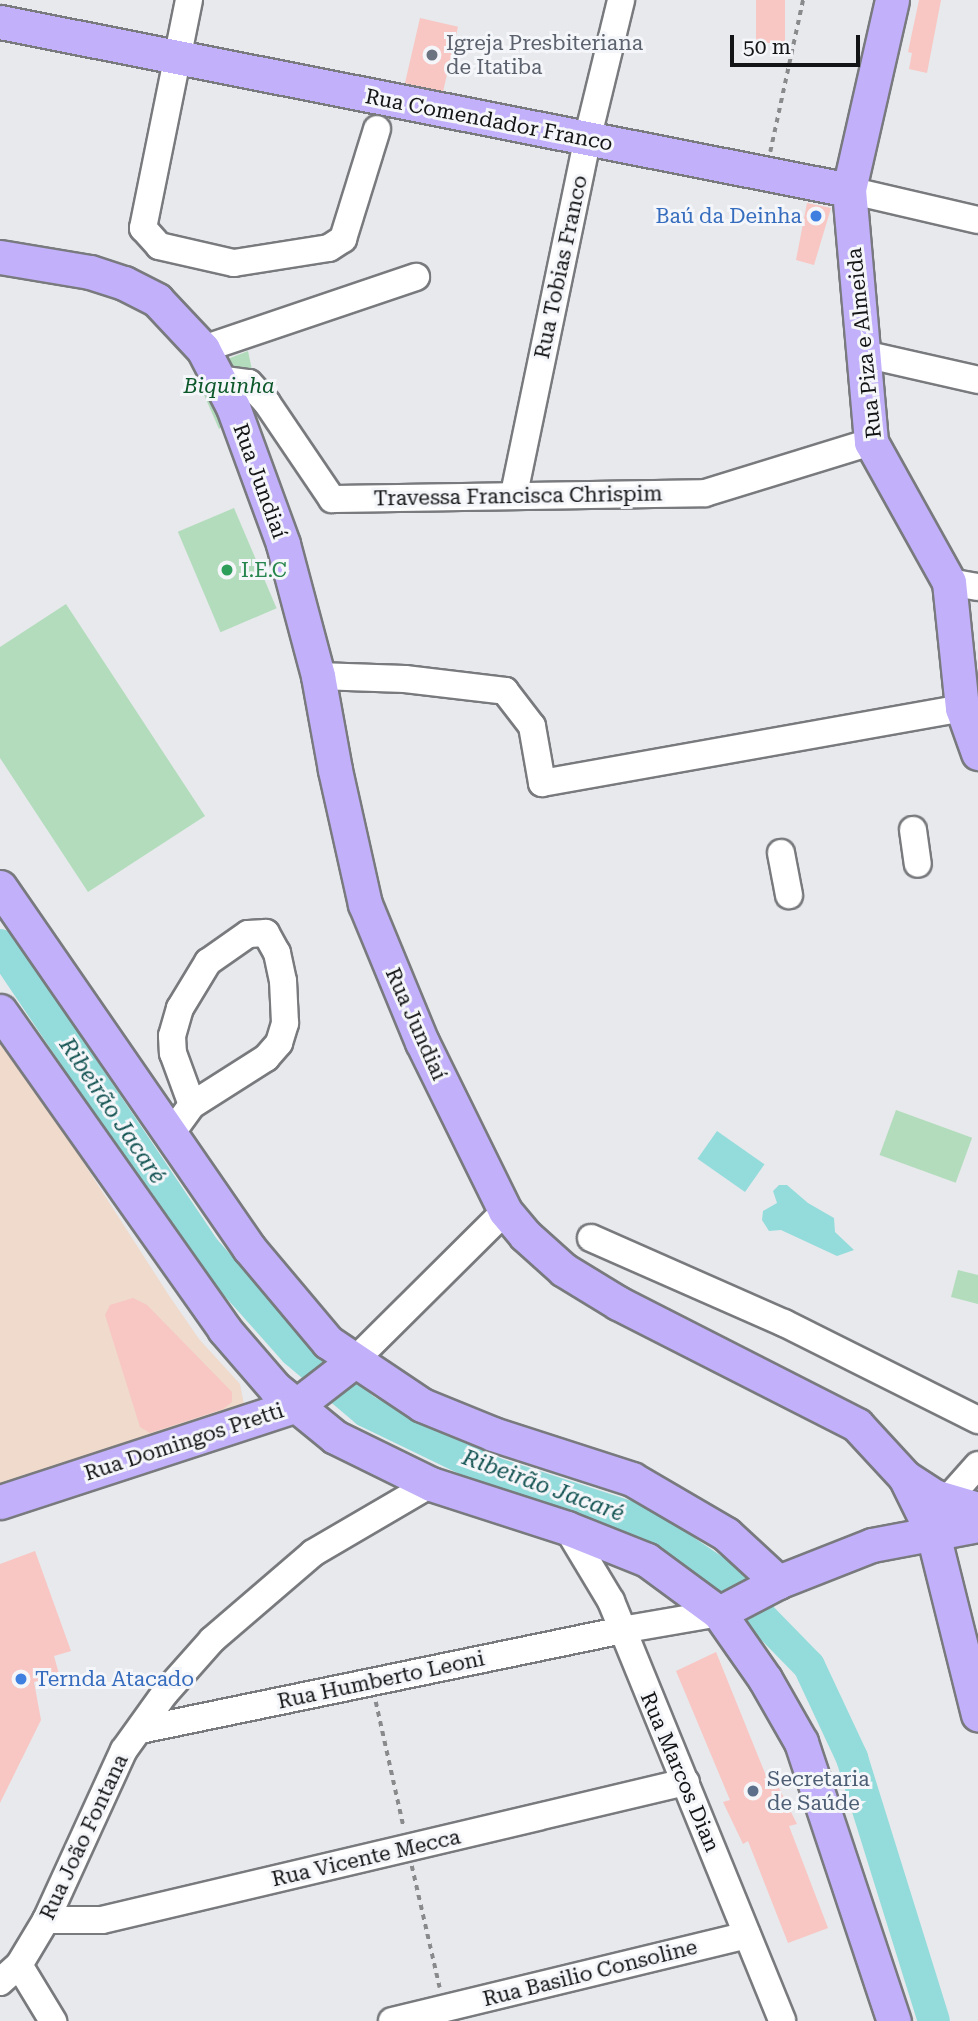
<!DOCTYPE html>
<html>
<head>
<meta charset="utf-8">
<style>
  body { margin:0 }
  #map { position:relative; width:978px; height:2021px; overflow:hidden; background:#e7e9ec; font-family:"Roboto Serif",serif }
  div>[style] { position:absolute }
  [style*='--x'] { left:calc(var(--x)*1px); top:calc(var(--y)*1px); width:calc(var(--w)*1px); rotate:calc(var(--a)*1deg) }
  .industrial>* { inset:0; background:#efdacc }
  .green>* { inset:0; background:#b3dcbc; transform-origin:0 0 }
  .water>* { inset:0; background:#94dcdc; transform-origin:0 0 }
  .river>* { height:32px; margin:-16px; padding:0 16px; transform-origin:16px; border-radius:16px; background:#94dcdc }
  .building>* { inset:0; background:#f8c6c3; transform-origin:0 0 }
  .path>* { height:3.5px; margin-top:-1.75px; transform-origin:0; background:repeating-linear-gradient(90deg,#898a8c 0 5px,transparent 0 10px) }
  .roads { filter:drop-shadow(2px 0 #787a7d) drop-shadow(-2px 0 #787a7d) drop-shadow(0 2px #787a7d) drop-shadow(0 -2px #787a7d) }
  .minor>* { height:26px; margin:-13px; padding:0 13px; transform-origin:13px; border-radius:13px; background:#fff }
  .major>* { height:33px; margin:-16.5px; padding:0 16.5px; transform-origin:16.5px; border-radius:16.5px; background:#c2b0fa }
  .dots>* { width:19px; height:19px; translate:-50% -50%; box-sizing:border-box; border:4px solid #f4f6f9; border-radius:50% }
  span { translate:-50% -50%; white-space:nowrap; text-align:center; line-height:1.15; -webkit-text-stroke:6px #f4f6f9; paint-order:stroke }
  .worship-label { font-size:21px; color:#5b616d }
  .left { translate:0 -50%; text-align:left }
  .street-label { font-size:21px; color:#131415 }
  .shop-label { font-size:21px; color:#366cbe }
  .right { translate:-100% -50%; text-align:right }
  .park-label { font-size:21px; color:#0d582b; font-style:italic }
  .leisure-label { font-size:21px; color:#27864d }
  .service-label { font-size:21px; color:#4e5e75 }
  .water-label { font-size:23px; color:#145353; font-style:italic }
  .scale { position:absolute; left:730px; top:35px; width:130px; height:32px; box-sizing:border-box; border:4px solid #131415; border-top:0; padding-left:9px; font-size:21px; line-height:24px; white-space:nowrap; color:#131415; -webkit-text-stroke:5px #f4f6f9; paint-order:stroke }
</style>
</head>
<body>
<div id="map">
  <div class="industrial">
    <i style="clip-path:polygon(0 1040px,71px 1143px,168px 1294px,199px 1339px,240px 1384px,245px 1409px,0 1489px)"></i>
  </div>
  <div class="green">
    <i style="clip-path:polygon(248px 351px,258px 398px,219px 429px,194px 372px)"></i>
    <i style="left:234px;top:508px;width:109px;height:61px;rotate:67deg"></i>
    <i style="clip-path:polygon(66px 604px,205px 816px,88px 892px,0 758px,0 647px)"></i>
    <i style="left:896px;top:1110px;width:81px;height:48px;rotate:20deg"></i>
    <i style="clip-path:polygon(958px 1270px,978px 1275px,978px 1304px,951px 1297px)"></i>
  </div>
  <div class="water">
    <i style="left:717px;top:1131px;width:58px;height:34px;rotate:35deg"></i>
    <i style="clip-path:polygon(779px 1185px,787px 1185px,808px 1203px,834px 1218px,835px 1232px,854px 1250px,837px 1256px,781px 1230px,769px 1231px,762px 1220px,763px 1211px,777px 1203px,773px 1191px)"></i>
  </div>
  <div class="river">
    <i style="--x:0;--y:945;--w:367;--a:56.1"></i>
    <i style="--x:205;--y:1250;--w:135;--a:48.3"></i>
    <i style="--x:295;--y:1351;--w:93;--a:40.2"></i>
    <i style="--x:366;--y:1411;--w:142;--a:25.8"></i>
    <i style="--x:494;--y:1473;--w:152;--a:18"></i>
    <i style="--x:639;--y:1520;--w:95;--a:33.9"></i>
    <i style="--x:718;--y:1573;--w:130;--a:45.6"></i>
    <i style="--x:809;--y:1666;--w:102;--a:64.9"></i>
    <i style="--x:852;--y:1758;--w:275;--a:72.7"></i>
  </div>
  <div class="building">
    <i style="left:756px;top:0;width:29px;height:43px"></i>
    <i style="clip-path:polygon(919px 0,941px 0,927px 73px,909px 69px,912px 53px,908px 52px)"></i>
    <i style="left:420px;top:18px;width:39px;height:67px;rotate:13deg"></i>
    <i style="clip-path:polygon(807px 203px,831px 208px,814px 265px,796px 260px)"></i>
    <i style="clip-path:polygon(133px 1298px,147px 1305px,232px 1392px,232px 1402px,223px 1409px,150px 1433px,140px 1427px,105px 1315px,110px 1305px)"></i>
    <i style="clip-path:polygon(35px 1551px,71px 1651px,54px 1656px,59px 1674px,34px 1682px,41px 1720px,0 1803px,0 1564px)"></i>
    <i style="clip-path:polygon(716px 1652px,769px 1783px,776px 1782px,797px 1824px,789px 1826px,828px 1928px,788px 1943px,748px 1841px,743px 1844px,723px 1802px,730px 1800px,676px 1671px)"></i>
  </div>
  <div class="path">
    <i style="--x:770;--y:152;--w:156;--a:-77.8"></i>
    <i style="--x:376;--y:1702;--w:129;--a:77.5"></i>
    <i style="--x:412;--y:1866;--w:125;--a:77.1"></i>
  </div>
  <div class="roads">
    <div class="minor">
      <i style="--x:189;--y:0;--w:233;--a:101.4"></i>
      <i style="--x:143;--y:228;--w:24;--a:48"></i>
      <i style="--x:159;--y:246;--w:77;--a:12.8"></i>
      <i style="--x:234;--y:263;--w:96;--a:-9"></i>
      <i style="--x:329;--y:248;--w:17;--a:-33"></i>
      <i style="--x:343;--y:239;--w:115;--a:-72.8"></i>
      <i style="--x:849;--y:190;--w:132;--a:13.1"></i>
      <i style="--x:203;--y:349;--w:225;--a:-18.7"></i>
      <i style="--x:864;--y:354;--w:117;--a:12.8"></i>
      <i style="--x:219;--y:379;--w:30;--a:8"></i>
      <i style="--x:249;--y:383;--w:27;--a:48"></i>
      <i style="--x:267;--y:403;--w:116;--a:55.9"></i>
      <i style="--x:332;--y:499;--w:373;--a:-0.9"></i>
      <i style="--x:705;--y:493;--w:174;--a:-17.1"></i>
      <i style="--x:514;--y:494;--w:361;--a:-78.3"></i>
      <i style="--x:587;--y:140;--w:144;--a:-76.3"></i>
      <i style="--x:949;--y:582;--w:29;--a:10"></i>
      <i style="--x:318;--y:676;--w:87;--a:2"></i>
      <i style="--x:405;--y:679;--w:101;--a:6.8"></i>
      <i style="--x:505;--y:691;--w:44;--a:52.4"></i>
      <i style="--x:532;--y:726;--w:58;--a:80"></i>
      <i style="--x:542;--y:783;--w:427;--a:-10.1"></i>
      <i style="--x:913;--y:830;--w:34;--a:82"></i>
      <i style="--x:781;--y:853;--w:43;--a:79.2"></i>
      <i style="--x:170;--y:1135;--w:37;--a:-54"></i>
      <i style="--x:192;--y:1105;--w:88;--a:-32.4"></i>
      <i style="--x:266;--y:1058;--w:20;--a:-49"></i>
      <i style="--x:279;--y:1043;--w:21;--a:-73"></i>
      <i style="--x:285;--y:1023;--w:42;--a:-92.7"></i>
      <i style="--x:283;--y:981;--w:29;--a:-102"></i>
      <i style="--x:277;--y:953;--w:23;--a:-119"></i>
      <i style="--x:266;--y:933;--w:18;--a:177"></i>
      <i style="--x:248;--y:934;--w:49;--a:145"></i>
      <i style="--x:208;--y:962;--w:54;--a:121.3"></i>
      <i style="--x:180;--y:1008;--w:29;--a:106"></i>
      <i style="--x:172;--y:1036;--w:17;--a:87"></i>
      <i style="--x:173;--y:1053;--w:55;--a:69.9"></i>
      <i style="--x:591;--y:1238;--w:211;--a:23.8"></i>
      <i style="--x:784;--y:1323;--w:217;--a:26.6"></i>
      <i style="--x:354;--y:1361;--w:213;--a:-44.8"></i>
      <i style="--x:946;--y:1501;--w:48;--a:-48.4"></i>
      <i style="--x:567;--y:1528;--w:85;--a:58.9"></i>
      <i style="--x:611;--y:1601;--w:453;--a:67.8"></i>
      <i style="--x:140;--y:1730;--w:491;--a:-11.7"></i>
      <i style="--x:621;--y:1630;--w:99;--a:-9.8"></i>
      <i style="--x:46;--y:1920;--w:56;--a:0"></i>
      <i style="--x:102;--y:1920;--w:600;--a:-13.3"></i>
      <i style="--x:19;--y:1965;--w:66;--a:58.7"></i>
      <i style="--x:0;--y:1982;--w:25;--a:-42"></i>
      <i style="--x:19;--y:1965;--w:52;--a:-59"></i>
      <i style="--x:46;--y:1920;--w:187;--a:-65.4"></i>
      <i style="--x:124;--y:1750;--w:70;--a:-54.3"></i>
      <i style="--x:165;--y:1693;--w:71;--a:-48.4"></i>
      <i style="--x:212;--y:1640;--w:133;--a:-40.7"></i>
      <i style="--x:313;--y:1553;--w:137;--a:-30.3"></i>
      <i style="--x:392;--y:2021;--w:365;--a:-13.6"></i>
    </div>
    <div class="major">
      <i style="--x:892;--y:0;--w:195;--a:102.8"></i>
      <i style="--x:849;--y:190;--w:253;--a:85"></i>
      <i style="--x:871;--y:442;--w:160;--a:60.9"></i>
      <i style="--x:949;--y:582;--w:127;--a:84.1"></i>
      <i style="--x:962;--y:708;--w:48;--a:70.4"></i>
      <i style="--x:0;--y:22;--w:865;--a:11.19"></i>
      <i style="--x:0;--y:257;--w:91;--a:9.5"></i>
      <i style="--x:90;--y:272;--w:36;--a:18"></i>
      <i style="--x:124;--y:283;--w:37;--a:27"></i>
      <i style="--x:157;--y:300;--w:67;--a:46.8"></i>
      <i style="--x:203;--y:349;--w:65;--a:62.7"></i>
      <i style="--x:233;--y:407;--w:146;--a:69.9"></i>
      <i style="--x:283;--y:544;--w:137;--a:75.1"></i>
      <i style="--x:318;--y:676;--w:96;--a:79.7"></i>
      <i style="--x:335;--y:770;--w:137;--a:77.4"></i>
      <i style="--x:365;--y:904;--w:149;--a:67.6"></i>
      <i style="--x:422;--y:1042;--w:188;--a:63.8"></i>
      <i style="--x:505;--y:1211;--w:31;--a:50"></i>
      <i style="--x:525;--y:1235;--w:52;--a:41.9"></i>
      <i style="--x:564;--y:1270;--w:63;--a:31.4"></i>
      <i style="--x:618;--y:1303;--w:268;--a:27"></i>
      <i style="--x:857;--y:1425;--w:71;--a:47.3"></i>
      <i style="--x:905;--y:1477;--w:64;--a:63.8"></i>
      <i style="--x:933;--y:1534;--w:186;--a:76"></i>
      <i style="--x:0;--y:887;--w:439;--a:55.4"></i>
      <i style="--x:249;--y:1248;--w:123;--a:50"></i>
      <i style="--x:328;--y:1342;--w:113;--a:33.8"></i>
      <i style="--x:422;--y:1405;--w:77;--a:22.2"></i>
      <i style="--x:493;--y:1434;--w:146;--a:17.9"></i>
      <i style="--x:632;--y:1479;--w:109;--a:30.3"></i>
      <i style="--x:726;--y:1534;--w:71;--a:42.7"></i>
      <i style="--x:0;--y:1011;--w:389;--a:54.8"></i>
      <i style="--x:224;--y:1329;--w:78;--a:49.2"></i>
      <i style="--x:275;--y:1388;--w:77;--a:39.2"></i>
      <i style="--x:335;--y:1437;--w:107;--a:26.1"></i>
      <i style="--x:431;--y:1484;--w:143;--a:17.9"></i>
      <i style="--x:567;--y:1528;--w:86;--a:21.8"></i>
      <i style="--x:647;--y:1560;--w:89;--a:36.4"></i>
      <i style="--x:719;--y:1613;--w:80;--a:55.1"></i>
      <i style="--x:765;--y:1679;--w:73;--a:60.3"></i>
      <i style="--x:801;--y:1742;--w:294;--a:71.6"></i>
      <i style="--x:905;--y:1477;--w:35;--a:33"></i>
      <i style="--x:934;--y:1496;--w:46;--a:16.5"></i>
      <i style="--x:0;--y:1502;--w:312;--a:-18.1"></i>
      <i style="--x:297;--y:1405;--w:72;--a:-37.7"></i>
      <i style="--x:719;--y:1613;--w:67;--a:-27.7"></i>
      <i style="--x:778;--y:1582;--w:101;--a:-21.5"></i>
      <i style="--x:872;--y:1545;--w:108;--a:-10.7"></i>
    </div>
  </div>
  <div class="dots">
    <i style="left:432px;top:55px;background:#6b7280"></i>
    <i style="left:816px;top:216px;background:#3f7fe0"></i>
    <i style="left:227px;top:570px;background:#2e9e5b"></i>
    <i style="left:21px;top:1679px;background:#3f7fe0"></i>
    <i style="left:753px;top:1791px;background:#5c6f8a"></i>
  </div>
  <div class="worship-label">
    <span class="left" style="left:446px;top:55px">Igreja Presbiteriana<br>de Itatiba</span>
  </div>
  <div class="street-label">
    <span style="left:489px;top:120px;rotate:11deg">Rua Comendador Franco</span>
    <span style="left:561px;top:267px;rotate:-78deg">Rua Tobias Franco</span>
    <span style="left:864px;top:343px;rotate:-96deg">Rua Piza e Almeida</span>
    <span style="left:260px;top:481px;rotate:70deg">Rua Jundiaí</span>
    <span style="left:518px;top:496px;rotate:-1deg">Travessa Francisca Chrispim</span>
    <span style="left:416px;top:1024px;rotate:66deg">Rua Jundiaí</span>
    <span style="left:184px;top:1442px;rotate:-18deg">Rua Domingos Pretti</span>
    <span style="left:381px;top:1680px;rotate:-12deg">Rua Humberto Leoni</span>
    <span style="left:680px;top:1772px;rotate:67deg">Rua Marcos Dian</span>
    <span style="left:84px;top:1837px;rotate:-65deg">Rua João Fontana</span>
    <span style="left:366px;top:1858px;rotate:-13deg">Rua Vicente Mecca</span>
    <span style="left:590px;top:1973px;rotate:-14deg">Rua Basilio Consoline</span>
  </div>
  <div class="shop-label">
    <span class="right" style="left:802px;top:216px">Baú da Deinha</span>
    <span class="left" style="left:35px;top:1679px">Ternda Atacado</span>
  </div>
  <div class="park-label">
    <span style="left:229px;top:386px">Biquinha</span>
  </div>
  <div class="leisure-label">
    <span class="left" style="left:241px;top:570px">I.E.C</span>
  </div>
  <div class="service-label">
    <span class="left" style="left:767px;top:1791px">Secretaria<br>de Saúde</span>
  </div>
  <div class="water-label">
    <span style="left:112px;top:1111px;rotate:56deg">Ribeirão Jacaré</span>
    <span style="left:543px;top:1486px;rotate:20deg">Ribeirão Jacaré</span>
  </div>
  <div class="scale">50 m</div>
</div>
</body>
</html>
